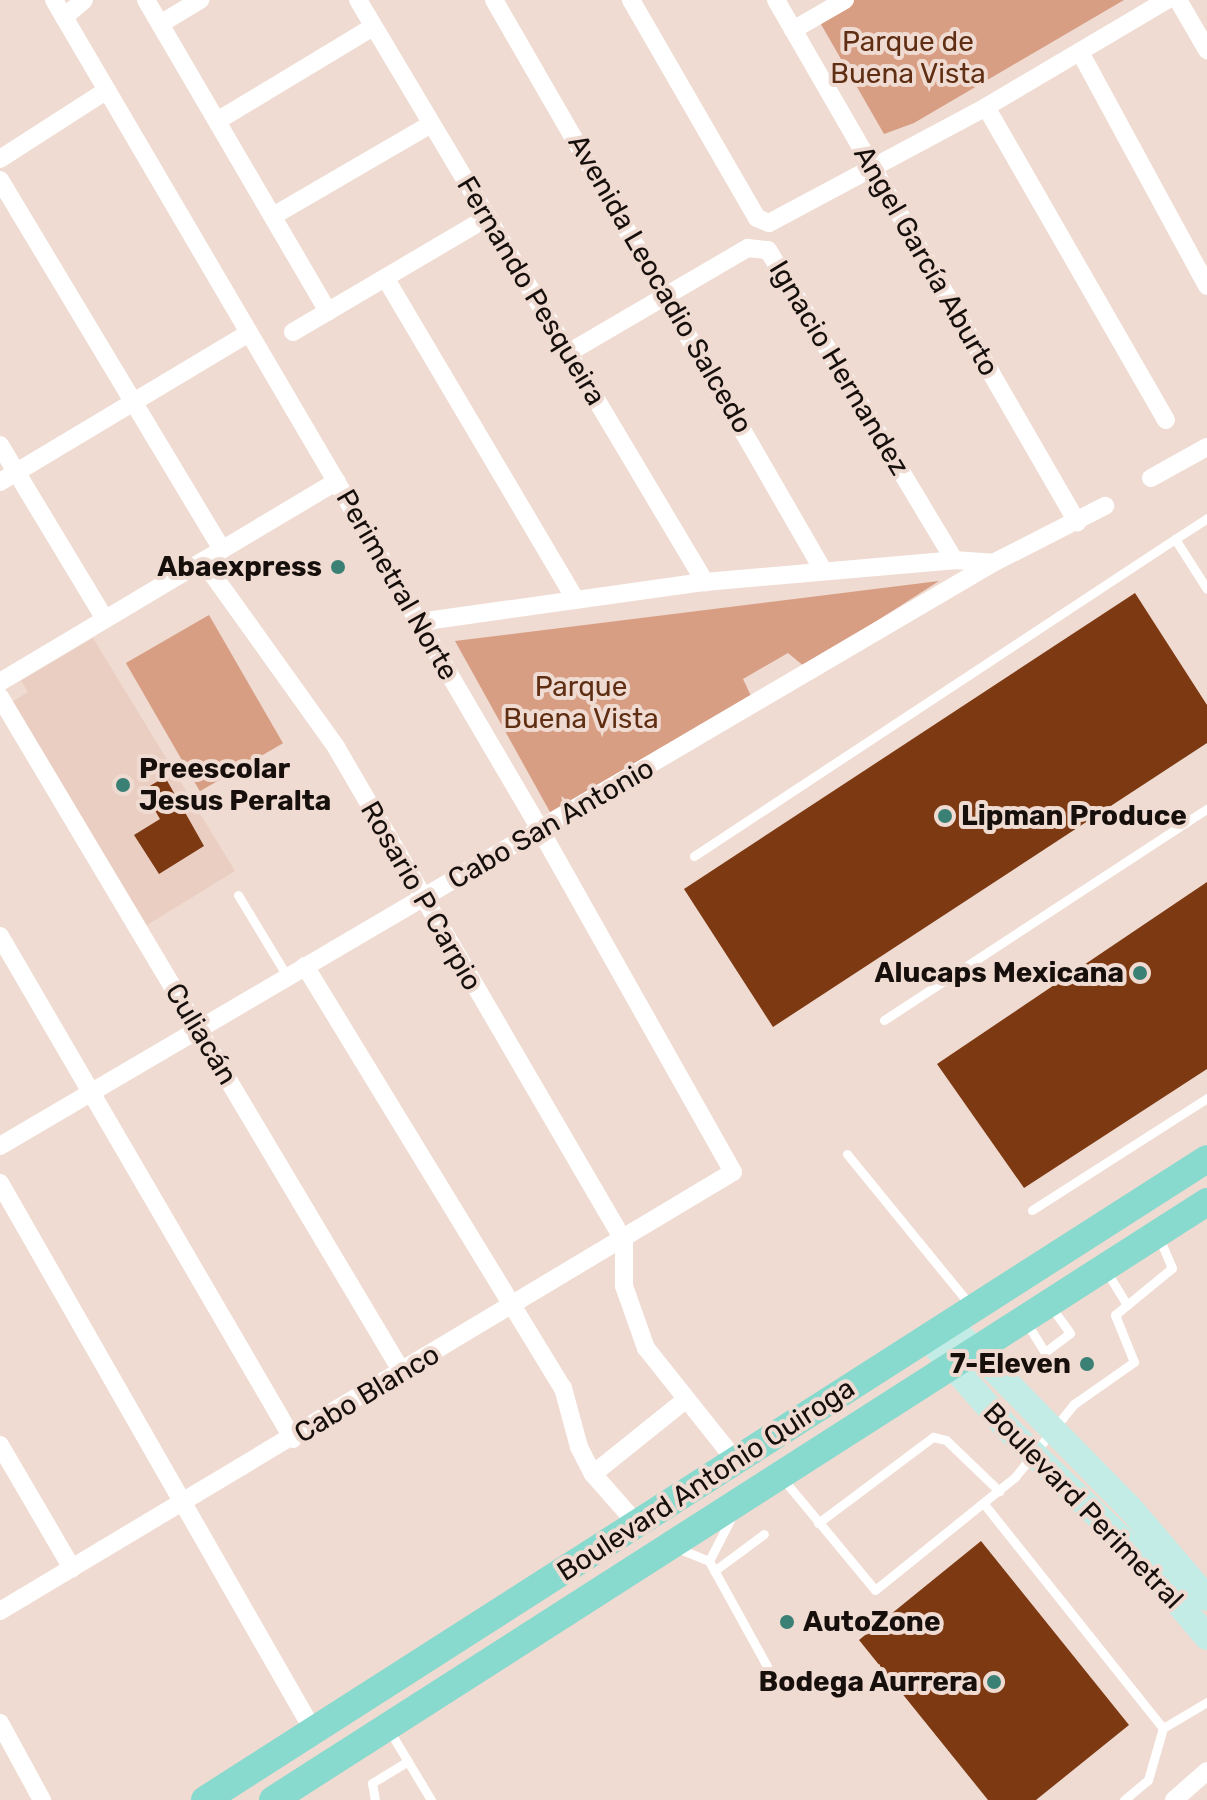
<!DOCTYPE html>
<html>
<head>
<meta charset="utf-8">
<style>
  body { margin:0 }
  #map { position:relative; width:1207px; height:1800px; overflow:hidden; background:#efdbd1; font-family:Rubik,sans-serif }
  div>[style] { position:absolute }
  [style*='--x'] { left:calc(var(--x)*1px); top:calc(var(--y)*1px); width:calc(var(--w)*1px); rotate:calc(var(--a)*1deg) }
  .built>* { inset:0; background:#eacec1 }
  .green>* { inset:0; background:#d79e84; transform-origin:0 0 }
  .building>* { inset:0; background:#7d3912 }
  .lane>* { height:9px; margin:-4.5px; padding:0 4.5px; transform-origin:4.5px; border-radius:4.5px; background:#fff }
  .street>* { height:18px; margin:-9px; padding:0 9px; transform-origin:9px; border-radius:9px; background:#fff }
  .secondary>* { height:26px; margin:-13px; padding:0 13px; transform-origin:13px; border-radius:13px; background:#c3ece6 }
  .primary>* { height:28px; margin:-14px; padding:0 14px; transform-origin:14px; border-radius:14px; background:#88d9ce }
  .dots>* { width:22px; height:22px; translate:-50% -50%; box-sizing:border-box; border:4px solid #efdbd1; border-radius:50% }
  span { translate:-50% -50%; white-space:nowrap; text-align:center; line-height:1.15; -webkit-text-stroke:8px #efdbd1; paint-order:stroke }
  .park-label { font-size:28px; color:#602e13 }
  .street-label { font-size:28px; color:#160f0c }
  .poi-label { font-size:28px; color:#160f0c; font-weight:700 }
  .right { translate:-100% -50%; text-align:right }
  .left { translate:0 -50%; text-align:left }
</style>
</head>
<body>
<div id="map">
  <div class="built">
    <i style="clip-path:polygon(93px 638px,235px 871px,147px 925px,12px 702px,28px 692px,21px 681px)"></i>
  </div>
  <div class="green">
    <i style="clip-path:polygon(852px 0,1124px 0,914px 123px,884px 134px,818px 19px)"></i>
    <i style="clip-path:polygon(939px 581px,805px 667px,788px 653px,743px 679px,751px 696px,550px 812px,455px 641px)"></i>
    <i style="left:209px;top:615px;width:148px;height:96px;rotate:60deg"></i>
  </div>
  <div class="building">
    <i style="clip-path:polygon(1135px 593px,1207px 705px,1207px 743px,773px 1027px,684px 889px)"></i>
    <i style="clip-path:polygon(165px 777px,204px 846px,159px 874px,134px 835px,160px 819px,143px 790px)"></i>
    <i style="clip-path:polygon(1207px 882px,1207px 1069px,1024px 1188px,937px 1064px)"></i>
    <i style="clip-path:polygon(981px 1541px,1129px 1725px,1036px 1800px,988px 1800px,859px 1640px)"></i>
  </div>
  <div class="lane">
    <i style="--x:1175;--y:539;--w:38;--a:-33"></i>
    <i style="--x:694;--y:856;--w:576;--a:-33.39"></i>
    <i style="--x:1175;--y:539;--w:59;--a:57.4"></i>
    <i style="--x:238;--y:895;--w:95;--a:58.8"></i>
    <i style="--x:884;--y:1020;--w:386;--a:-33.2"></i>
    <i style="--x:847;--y:1154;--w:198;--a:50.8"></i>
    <i style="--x:1032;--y:1210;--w:208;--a:-32.6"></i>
    <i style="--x:1127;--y:1305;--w:58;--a:-39.4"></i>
    <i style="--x:1172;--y:1268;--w:34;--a:-113"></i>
    <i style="--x:1026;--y:1322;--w:36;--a:58"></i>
    <i style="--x:1045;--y:1352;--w:31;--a:-37"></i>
    <i style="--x:1070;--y:1333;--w:32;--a:-126"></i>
    <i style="--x:783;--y:1479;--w:144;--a:50.3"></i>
    <i style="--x:875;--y:1590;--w:180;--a:-38.9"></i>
    <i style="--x:1015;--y:1477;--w:94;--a:-51.1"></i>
    <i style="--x:1074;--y:1404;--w:73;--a:-35"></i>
    <i style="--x:1134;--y:1362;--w:51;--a:-112"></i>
    <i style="--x:1115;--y:1315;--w:16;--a:-40"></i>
    <i style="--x:1127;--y:1305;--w:42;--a:-121.4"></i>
    <i style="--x:984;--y:1504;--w:287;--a:51.4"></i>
    <i style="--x:818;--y:1523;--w:144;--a:-36.8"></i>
    <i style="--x:933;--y:1437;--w:13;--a:13"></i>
    <i style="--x:946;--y:1440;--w:74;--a:43.9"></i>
    <i style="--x:677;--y:1548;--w:35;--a:22"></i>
    <i style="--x:709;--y:1561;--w:120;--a:61.1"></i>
    <i style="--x:709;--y:1561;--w:53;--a:-62.9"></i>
    <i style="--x:714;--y:1571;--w:62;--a:-36.5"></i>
    <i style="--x:389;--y:1730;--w:82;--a:59"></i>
    <i style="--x:375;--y:1800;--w:17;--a:-100"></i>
    <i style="--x:372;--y:1783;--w:42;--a:-31.4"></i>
    <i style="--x:1124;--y:1800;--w:31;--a:-40"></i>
    <i style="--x:1148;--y:1780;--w:54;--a:-73.9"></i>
    <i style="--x:1163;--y:1728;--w:51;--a:-30.6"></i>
  </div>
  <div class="street">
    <i style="--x:146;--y:0;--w:361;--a:59.7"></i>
    <i style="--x:358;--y:0;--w:678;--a:59.2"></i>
    <i style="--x:494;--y:0;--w:658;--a:60.01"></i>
    <i style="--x:631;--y:0;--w:252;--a:60"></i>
    <i style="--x:757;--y:218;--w:13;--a:23"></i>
    <i style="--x:769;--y:223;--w:246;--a:-28.1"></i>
    <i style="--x:986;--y:107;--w:210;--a:-30.6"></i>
    <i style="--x:776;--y:0;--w:603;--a:60.03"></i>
    <i style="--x:1178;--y:0;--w:58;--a:59.9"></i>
    <i style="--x:64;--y:17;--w:26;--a:-40"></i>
    <i style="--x:160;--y:24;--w:47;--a:-31"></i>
    <i style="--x:793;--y:30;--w:60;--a:-30"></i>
    <i style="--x:1080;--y:52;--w:266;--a:61.5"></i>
    <i style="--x:986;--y:107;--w:361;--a:60.1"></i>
    <i style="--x:217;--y:121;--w:182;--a:-31.1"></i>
    <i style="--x:0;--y:159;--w:127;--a:-32.8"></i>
    <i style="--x:0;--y:180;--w:431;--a:59"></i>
    <i style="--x:273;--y:216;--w:183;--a:-30.2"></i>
    <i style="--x:386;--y:279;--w:371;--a:59.4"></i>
    <i style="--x:293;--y:332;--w:226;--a:-30.5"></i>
    <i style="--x:568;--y:353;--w:208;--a:-30.3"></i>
    <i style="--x:748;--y:248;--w:20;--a:6"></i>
    <i style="--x:768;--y:250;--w:362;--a:59"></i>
    <i style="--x:0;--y:445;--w:203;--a:58.9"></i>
    <i style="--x:1151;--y:478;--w:64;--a:-29"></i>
    <i style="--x:0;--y:482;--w:290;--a:-30.9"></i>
    <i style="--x:203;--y:561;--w:229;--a:54.4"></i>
    <i style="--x:336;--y:747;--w:572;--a:59.76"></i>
    <i style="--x:624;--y:1241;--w:45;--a:90"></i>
    <i style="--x:624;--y:1286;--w:66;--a:70.5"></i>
    <i style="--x:646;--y:1348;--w:143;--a:51.5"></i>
    <i style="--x:419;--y:622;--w:289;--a:-8"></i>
    <i style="--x:705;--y:582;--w:250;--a:-5"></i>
    <i style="--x:954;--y:560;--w:39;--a:4"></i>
    <i style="--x:0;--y:682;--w:392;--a:-30.8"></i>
    <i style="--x:0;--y:697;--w:786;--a:59.22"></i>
    <i style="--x:0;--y:936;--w:582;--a:59.78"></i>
    <i style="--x:305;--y:966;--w:495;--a:58.6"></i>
    <i style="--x:563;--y:1388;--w:61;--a:74.8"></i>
    <i style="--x:579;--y:1447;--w:30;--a:63"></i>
    <i style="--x:593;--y:1474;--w:67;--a:48.7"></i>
    <i style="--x:0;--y:1146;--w:1151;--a:-30.42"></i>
    <i style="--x:993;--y:563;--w:126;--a:-27"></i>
    <i style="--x:0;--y:1183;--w:632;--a:60.23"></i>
    <i style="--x:0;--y:1445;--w:143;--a:59.7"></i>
    <i style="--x:593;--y:1474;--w:117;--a:-38.7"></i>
    <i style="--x:0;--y:1611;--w:854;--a:-30.92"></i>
    <i style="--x:733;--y:1172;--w:394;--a:-119.4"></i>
    <i style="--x:540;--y:829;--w:961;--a:-120.38"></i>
    <i style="--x:0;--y:1723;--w:88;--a:61.4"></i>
    <i style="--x:1174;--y:1800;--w:44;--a:-41.3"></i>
  </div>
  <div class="secondary">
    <i style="--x:950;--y:1325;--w:257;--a:45.5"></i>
    <i style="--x:1130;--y:1508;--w:118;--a:49.5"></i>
    <i style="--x:928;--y:1338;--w:120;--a:48.7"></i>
    <i style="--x:1007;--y:1428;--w:175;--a:44.1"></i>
    <i style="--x:1133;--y:1550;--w:114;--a:49.6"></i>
  </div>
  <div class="primary">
    <i style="--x:205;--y:1800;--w:1189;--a:-32.61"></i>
    <i style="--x:273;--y:1800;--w:1109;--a:-32.63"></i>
  </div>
  <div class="dots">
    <i style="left:338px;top:567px;background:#3b8075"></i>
    <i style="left:123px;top:785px;background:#3b8075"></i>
    <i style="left:945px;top:816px;background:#3b8075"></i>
    <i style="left:1140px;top:973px;background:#3b8075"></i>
    <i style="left:1087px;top:1364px;background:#3b8075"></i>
    <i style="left:787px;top:1622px;background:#3b8075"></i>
    <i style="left:994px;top:1682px;background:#3b8075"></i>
  </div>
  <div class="park-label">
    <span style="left:908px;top:58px">Parque de<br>Buena Vista</span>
    <span style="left:581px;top:703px">Parque<br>Buena Vista</span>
  </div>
  <div class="street-label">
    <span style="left:926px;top:261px;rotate:60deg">Angel García Aburto</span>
    <span style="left:660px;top:284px;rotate:60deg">Avenida Leocadio Salcedo</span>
    <span style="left:531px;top:291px;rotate:59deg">Fernando Pesqueira</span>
    <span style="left:839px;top:368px;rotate:59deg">Ignacio Hernandez</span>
    <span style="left:397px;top:585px;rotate:60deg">Perimetral Norte</span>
    <span style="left:551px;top:824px;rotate:-30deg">Cabo San Antonio</span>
    <span style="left:421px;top:896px;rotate:60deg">Rosario P Carpio</span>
    <span style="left:201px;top:1034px;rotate:59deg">Culiacán</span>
    <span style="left:367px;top:1394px;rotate:-31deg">Cabo Blanco</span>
    <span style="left:706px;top:1480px;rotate:-33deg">Boulevard Antonio Quiroga</span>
    <span style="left:1083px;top:1506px;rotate:46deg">Boulevard Perimetral</span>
  </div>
  <div class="poi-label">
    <span class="right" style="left:322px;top:567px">Abaexpress</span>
    <span class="left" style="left:139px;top:785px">Preescolar<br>Jesus Peralta</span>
    <span class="left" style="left:961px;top:816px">Lipman Produce</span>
    <span class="right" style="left:1124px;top:973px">Alucaps Mexicana</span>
    <span class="right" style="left:1071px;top:1364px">7-Eleven</span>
    <span class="left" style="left:803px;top:1622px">AutoZone</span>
    <span class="right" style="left:978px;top:1682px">Bodega Aurrera</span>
  </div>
</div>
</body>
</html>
